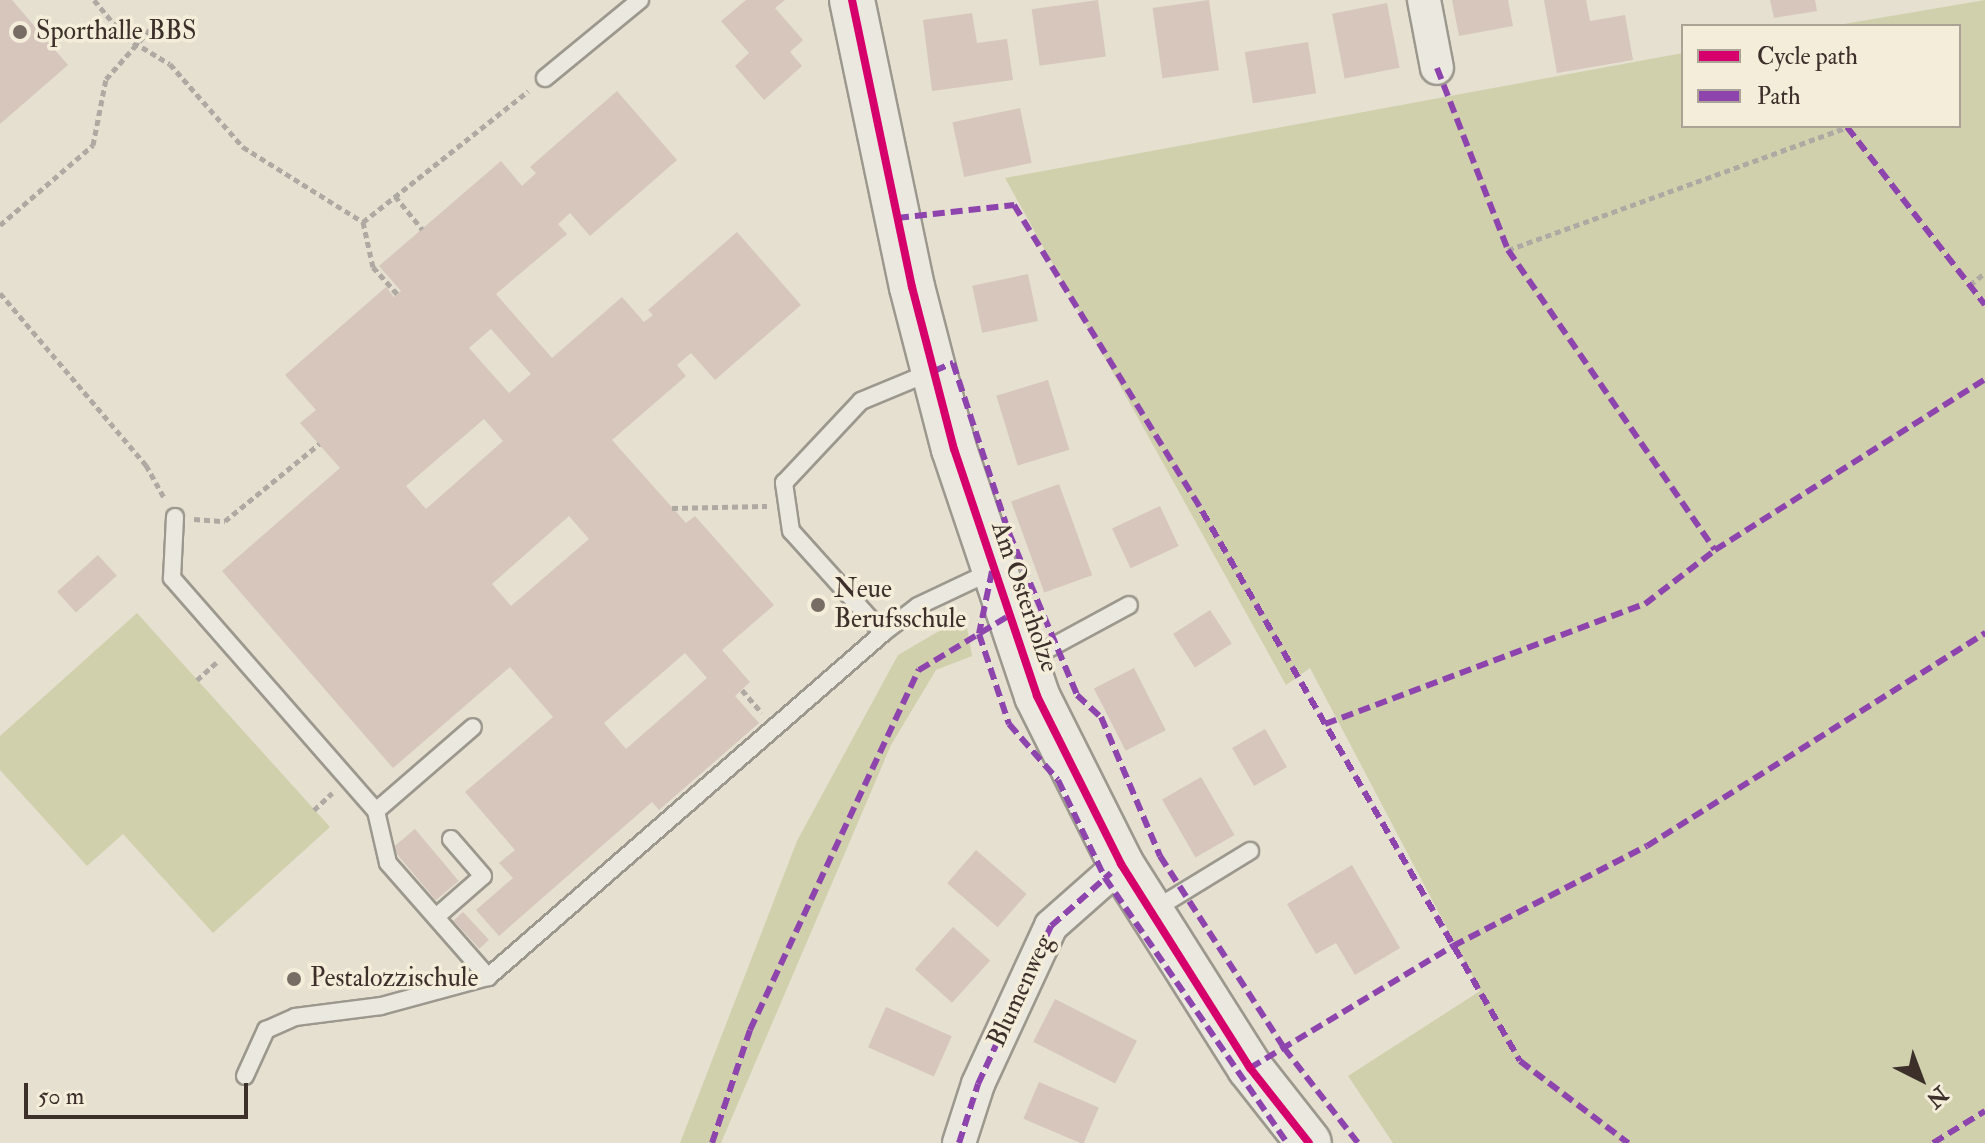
<!DOCTYPE html>
<html>
<head>
<meta charset="utf-8">
<style>
  body { margin:0 }
  #map { position:relative; width:1985px; height:1143px; overflow:hidden; background:#e5e0cf; font-family:"IM FELL Double Pica",serif }
  div>[style] { position:absolute }
  [style*='--x'] { left:calc(var(--x)*1px); top:calc(var(--y)*1px); width:calc(var(--w)*1px); rotate:calc(var(--a)*1deg) }
  .green>* { inset:0; background:#d0d0ad }
  .building>* { inset:0; background:#d7c6bc; transform-origin:0 0 }
  .path>* { height:5px; margin-top:-2.5px; transform-origin:0; background:repeating-linear-gradient(90deg,#aeaaa3 0 6px,transparent 0 10px) }
  .roads { filter:drop-shadow(2px 0 #9c988e) drop-shadow(-2px 0 #9c988e) drop-shadow(0 2px #9c988e) drop-shadow(0 -2px #9c988e) }
  .lane>* { height:16px; margin:-8px; padding:0 8px; transform-origin:8px; border-radius:8px; background:#ebe8df }
  .street>* { height:32px; margin:-16px; padding:0 16px; transform-origin:16px; border-radius:16px; background:#ebe8df }
  .secondary>* { height:44px; margin:-22px; padding:0 22px; transform-origin:22px; border-radius:22px; background:#ebe8df }
  .quiet>* { height:6px; margin-top:-3px; transform-origin:0; background:repeating-linear-gradient(90deg,#8e44ad 0 12px,transparent 0 18px) }
  .cycleway>* { height:8px; margin:-4px; padding:0 4px; transform-origin:4px; border-radius:4px; background:#d6006c }
  .dots>* { width:22px; height:22px; translate:-50% -50%; box-sizing:border-box; border:4px solid #f4edda; border-radius:50% }
  span { translate:-50% -50%; white-space:nowrap; text-align:center; line-height:1.15; -webkit-text-stroke:7px #f4edda; paint-order:stroke }
  .poi-label { font-size:26px; color:#3d2f2a }
  .left { translate:0 -50%; text-align:left }
  .street-label { font-size:26px; color:#3d2f2a }
  .legend { position:absolute; left:1681px; top:24px; width:280px; height:104px; box-sizing:border-box; background:#f4edda; border:2px solid #aba194; margin:0; padding:10px 14px; list-style:none; font-size:24px; color:#3d2f2a }
  .legend li { display:flex; align-items:center; gap:16px; height:40px }
  .legend b { width:40px; border:2px solid #aba194 }
  .north { position:absolute; left:1881px; top:1039px; width:80px; height:80px; -webkit-text-stroke:6px #f4edda; paint-order:stroke; rotate:138deg; font-size:22px; font-weight:700; line-height:32px; text-align:center; color:#3d2f2a }
  .north::after { content:''; display:block; margin:auto; width:28px; height:36px; background:#3d2f2a; clip-path:polygon(50% 0,100% 100%,50% 72%,0 100%) }
  .scale { position:absolute; left:24px; top:1083px; width:224px; height:36px; box-sizing:border-box; border:4px solid #3d2f2a; border-top:0; padding-left:10px; font-size:24px; line-height:28px; white-space:nowrap; color:#3d2f2a; -webkit-text-stroke:6px #f4edda; paint-order:stroke }
</style>
</head>
<body>
<div id="map">
  <div class="green">
    <i style="clip-path:polygon(1985px 0,1985px 1143px,1393px 1143px,1348px 1076px,1480px 991px,1310px 668px,1286px 685px,1005px 178px,1683px 53px,1683px 126px,1959px 126px,1959px 26px,1832px 26px)"></i>
    <i style="clip-path:polygon(137px 613px,330px 827px,213px 933px,123px 834px,87px 866px,0 770px,0 736px)"></i>
    <i style="clip-path:polygon(965px 616px,972px 656px,936px 670px,891px 745px,721px 1143px,680px 1143px,797px 841px,898px 655px)"></i>
  </div>
  <div class="building">
    <i style="clip-path:polygon(0 0,12px 0,68px 65px,0 124px)"></i>
    <i style="clip-path:polygon(746px 0,785px 0,775px 8px,803px 40px,790px 52px,802px 66px,764px 100px,735px 66px,749px 53px,721px 21px)"></i>
    <i style="left:1098px;top:0;width:57px;height:67px;rotate:82deg"></i>
    <i style="left:1209px;top:0;width:71px;height:57px;rotate:82deg"></i>
    <i style="clip-path:polygon(1452px 0,1508px 0,1513px 26px,1459px 36px)"></i>
    <i style="clip-path:polygon(1544px 0,1586px 0,1590px 21px,1625px 15px,1633px 60px,1557px 73px)"></i>
    <i style="clip-path:polygon(1770px 0,1815px 0,1817px 11px,1774px 18px)"></i>
    <i style="left:1387px;top:3px;width:66px;height:56px;rotate:79deg"></i>
    <i style="clip-path:polygon(972px 13px,977px 43px,1007px 39px,1013px 80px,932px 91px,923px 20px)"></i>
    <i style="left:1308px;top:42px;width:52px;height:64px;rotate:81deg"></i>
    <i style="clip-path:polygon(evenodd,617px 91px,677px 160px,590px 236px,570px 213px,558px 224px,567px 234px,496px 294px,552px 358px,622px 297px,644px 322px,653px 315px,648px 310px,737px 232px,801px 305px,715px 380px,691px 353px,677px 365px,686px 376px,612px 440px,686px 523px,695px 516px,774px 605px,722px 650px,750px 682px,735px 696px,759px 723px,659px 810px,652px 802px,499px 936px,476px 910px,513px 878px,499px 863px,515px 850px,465px 792px,553px 717px,510px 667px,393px 768px,222px 571px,340px 468px,300px 423px,316px 410px,285px 375px,386px 287px,394px 297px,401px 291px,379px 266px,501px 161px,522px 186px,536px 173px,530px 167px,617px 91px,491px 329px,531px 374px,509px 393px,469px 348px,491px 329px,617px 91px,484px 419px,503px 441px,426px 509px,406px 486px,484px 419px,617px 91px,569px 516px,589px 539px,511px 606px,492px 584px,569px 516px,617px 91px,685px 653px,707px 678px,626px 749px,604px 723px,685px 653px)"></i>
    <i style="left:1020px;top:108px;width:56px;height:69px;rotate:78deg"></i>
    <i style="left:1028px;top:274px;width:48px;height:57px;rotate:78deg"></i>
    <i style="left:1048px;top:380px;width:73px;height:54px;rotate:73deg"></i>
    <i style="left:1059px;top:484px;width:97px;height:51px;rotate:70deg"></i>
    <i style="left:1160px;top:506px;width:44px;height:53px;rotate:65deg"></i>
    <i style="left:98px;top:555px;width:28px;height:55px;rotate:48deg"></i>
    <i style="left:1210px;top:610px;width:40px;height:44px;rotate:57deg"></i>
    <i style="left:1134px;top:668px;width:70px;height:45px;rotate:63deg"></i>
    <i style="left:1265px;top:729px;width:44px;height:38px;rotate:60deg"></i>
    <i style="left:1201px;top:777px;width:67px;height:45px;rotate:60deg"></i>
    <i style="left:415px;top:829px;width:68px;height:30px;rotate:50deg"></i>
    <i style="left:976px;top:850px;width:67px;height:44px;rotate:41deg"></i>
    <i style="clip-path:polygon(1352px 865px,1400px 948px,1355px 975px,1336px 943px,1316px 954px,1287px 904px)"></i>
    <i style="left:463px;top:912px;width:38px;height:13px;rotate:47deg"></i>
    <i style="left:953px;top:927px;width:50px;height:57px;rotate:42deg"></i>
    <i style="left:1055px;top:999px;width:92px;height:48px;rotate:27deg"></i>
    <i style="left:886px;top:1007px;width:72px;height:44px;rotate:24deg"></i>
    <i style="left:1039px;top:1082px;width:65px;height:40px;rotate:23deg"></i>
  </div>
  <div class="path">
    <i style="--x:94;--y:0;--w:48;--a:50"></i>
    <i style="--x:125;--y:37;--w:52;--a:31"></i>
    <i style="--x:170;--y:64;--w:111;--a:48.7"></i>
    <i style="--x:243;--y:147;--w:142;--a:32"></i>
    <i style="--x:363;--y:222;--w:211;--a:-38.4"></i>
    <i style="--x:395;--y:196;--w:43;--a:50.7"></i>
    <i style="--x:363;--y:222;--w:46;--a:77.5"></i>
    <i style="--x:373;--y:267;--w:36;--a:48"></i>
    <i style="--x:0;--y:225;--w:123;--a:-40.7"></i>
    <i style="--x:93;--y:145;--w:67;--a:-78.9"></i>
    <i style="--x:106;--y:79;--w:80;--a:-48.5"></i>
    <i style="--x:1508;--y:250;--w:361;--a:-19.9"></i>
    <i style="--x:1970;--y:285;--w:19;--a:-39"></i>
    <i style="--x:0;--y:293;--w:226;--a:49.7"></i>
    <i style="--x:146;--y:465;--w:38;--a:61"></i>
    <i style="--x:672;--y:508;--w:95;--a:-1.2"></i>
    <i style="--x:194;--y:519;--w:31;--a:4"></i>
    <i style="--x:225;--y:521;--w:122;--a:-39.3"></i>
    <i style="--x:197;--y:680;--w:27;--a:-42"></i>
    <i style="--x:742;--y:690;--w:30;--a:49"></i>
    <i style="--x:314;--y:810;--w:25;--a:-43"></i>
  </div>
  <div class="roads">
    <div class="lane">
      <i style="--x:545;--y:78;--w:123;--a:-39.4"></i>
      <i style="--x:175;--y:517;--w:61;--a:92.8"></i>
      <i style="--x:172;--y:578;--w:310;--a:48.8"></i>
      <i style="--x:376;--y:811;--w:53;--a:77"></i>
      <i style="--x:388;--y:863;--w:152;--a:48.7"></i>
      <i style="--x:883;--y:633;--w:137;--a:-132"></i>
      <i style="--x:791;--y:531;--w:49;--a:-98.3"></i>
      <i style="--x:784;--y:483;--w:112;--a:-46.8"></i>
      <i style="--x:861;--y:401;--w:76;--a:-22.5"></i>
      <i style="--x:1026;--y:661;--w:117;--a:-28.5"></i>
      <i style="--x:376;--y:811;--w:128;--a:-40.9"></i>
      <i style="--x:1152;--y:911;--w:115;--a:-31.5"></i>
      <i style="--x:436;--y:917;--w:62;--a:-41.1"></i>
      <i style="--x:483;--y:876;--w:49;--a:-130.9"></i>
      <i style="--x:245;--y:1076;--w:51;--a:-65.5"></i>
      <i style="--x:266;--y:1030;--w:32;--a:-24"></i>
      <i style="--x:295;--y:1017;--w:87;--a:-7.3"></i>
      <i style="--x:381;--y:1006;--w:111;--a:-15.2"></i>
      <i style="--x:488;--y:977;--w:524;--a:-41.05"></i>
      <i style="--x:883;--y:633;--w:44;--a:-37.6"></i>
      <i style="--x:918;--y:606;--w:82;--a:-25.3"></i>
    </div>
    <div class="street">
      <i style="--x:1424;--y:0;--w:69;--a:79.2"></i>
      <i style="--x:959;--y:1143;--w:62;--a:-72.1"></i>
      <i style="--x:978;--y:1084;--w:174;--a:-65.2"></i>
      <i style="--x:1051;--y:926;--w:94;--a:-41.5"></i>
    </div>
    <div class="secondary">
      <i style="--x:852;--y:0;--w:293;--a:78.2"></i>
      <i style="--x:912;--y:287;--w:167;--a:75.5"></i>
      <i style="--x:954;--y:449;--w:261;--a:71.4"></i>
      <i style="--x:1037;--y:696;--w:188;--a:63.4"></i>
      <i style="--x:1121;--y:864;--w:241;--a:57.7"></i>
      <i style="--x:1250;--y:1068;--w:95;--a:51.8"></i>
    </div>
  </div>
  <div class="quiet">
    <i style="--x:1437;--y:68;--w:195;--a:68.7"></i>
    <i style="--x:1508;--y:250;--w:364;--a:55.4"></i>
    <i style="--x:1847;--y:127;--w:225;--a:52.2"></i>
    <i style="--x:897;--y:218;--w:118;--a:-6.3"></i>
    <i style="--x:1014;--y:205;--w:359;--a:58.4"></i>
    <i style="--x:1202;--y:511;--w:635;--a:59.96"></i>
    <i style="--x:1520;--y:1061;--w:136;--a:37.2"></i>
    <i style="--x:934;--y:371;--w:21;--a:-23"></i>
    <i style="--x:953;--y:363;--w:179;--a:71.8"></i>
    <i style="--x:1009;--y:533;--w:176;--a:67.2"></i>
    <i style="--x:1077;--y:695;--w:33;--a:43"></i>
    <i style="--x:1101;--y:717;--w:151;--a:67"></i>
    <i style="--x:1160;--y:856;--w:229;--a:57.1"></i>
    <i style="--x:1284;--y:1048;--w:120;--a:52.1"></i>
    <i style="--x:992;--y:571;--w:64;--a:101.7"></i>
    <i style="--x:979;--y:634;--w:95;--a:71.6"></i>
    <i style="--x:1009;--y:724;--w:74;--a:48.8"></i>
    <i style="--x:1058;--y:780;--w:109;--a:64.4"></i>
    <i style="--x:1105;--y:878;--w:321;--a:55.5"></i>
    <i style="--x:1325;--y:724;--w:342;--a:-20.6"></i>
    <i style="--x:1645;--y:604;--w:88;--a:-37.6"></i>
    <i style="--x:1715;--y:550;--w:320;--a:-32.3"></i>
    <i style="--x:1250;--y:1068;--w:237;--a:-31"></i>
    <i style="--x:1453;--y:946;--w:218;--a:-27.3"></i>
    <i style="--x:1647;--y:846;--w:400;--a:-32.2"></i>
    <i style="--x:712;--y:1143;--w:119;--a:-71.4"></i>
    <i style="--x:750;--y:1030;--w:398;--a:-64.9"></i>
    <i style="--x:919;--y:670;--w:103;--a:-31.1"></i>
    <i style="--x:959;--y:1143;--w:62;--a:-72.1"></i>
    <i style="--x:978;--y:1084;--w:174;--a:-65.2"></i>
    <i style="--x:1051;--y:926;--w:80;--a:-41.5"></i>
    <i style="--x:1933;--y:1143;--w:61;--a:-31.6"></i>
  </div>
  <div class="cycleway">
    <i style="--x:852;--y:0;--w:293;--a:78.2"></i>
    <i style="--x:912;--y:287;--w:167;--a:75.5"></i>
    <i style="--x:954;--y:449;--w:261;--a:71.4"></i>
    <i style="--x:1037;--y:696;--w:188;--a:63.4"></i>
    <i style="--x:1121;--y:864;--w:241;--a:57.7"></i>
    <i style="--x:1250;--y:1068;--w:95;--a:51.8"></i>
  </div>
  <div class="dots">
    <i style="left:20px;top:32px;background:#786d64"></i>
    <i style="left:818px;top:605px;background:#786d64"></i>
    <i style="left:294px;top:979px;background:#786d64"></i>
  </div>
  <div class="poi-label">
    <span class="left" style="left:36px;top:32px">Sporthalle BBS</span>
    <span class="left" style="left:834px;top:605px">Neue<br>Berufsschule</span>
    <span class="left" style="left:310px;top:979px">Pestalozzischule</span>
  </div>
  <div class="street-label">
    <span style="left:1024px;top:597px;rotate:71deg">Am Osterholze</span>
    <span style="left:1021px;top:991px;rotate:-65deg">Blumenweg</span>
  </div>
  <ul class="legend">
  <li><b style="height:10px;background:#d6006c"></b>Cycle path</li>
  <li><b style="height:10px;background:#8e44ad"></b>Path</li>
  </ul>
  <div class="north">N</div>
  <div class="scale">50 m</div>
</div>
</body>
</html>
